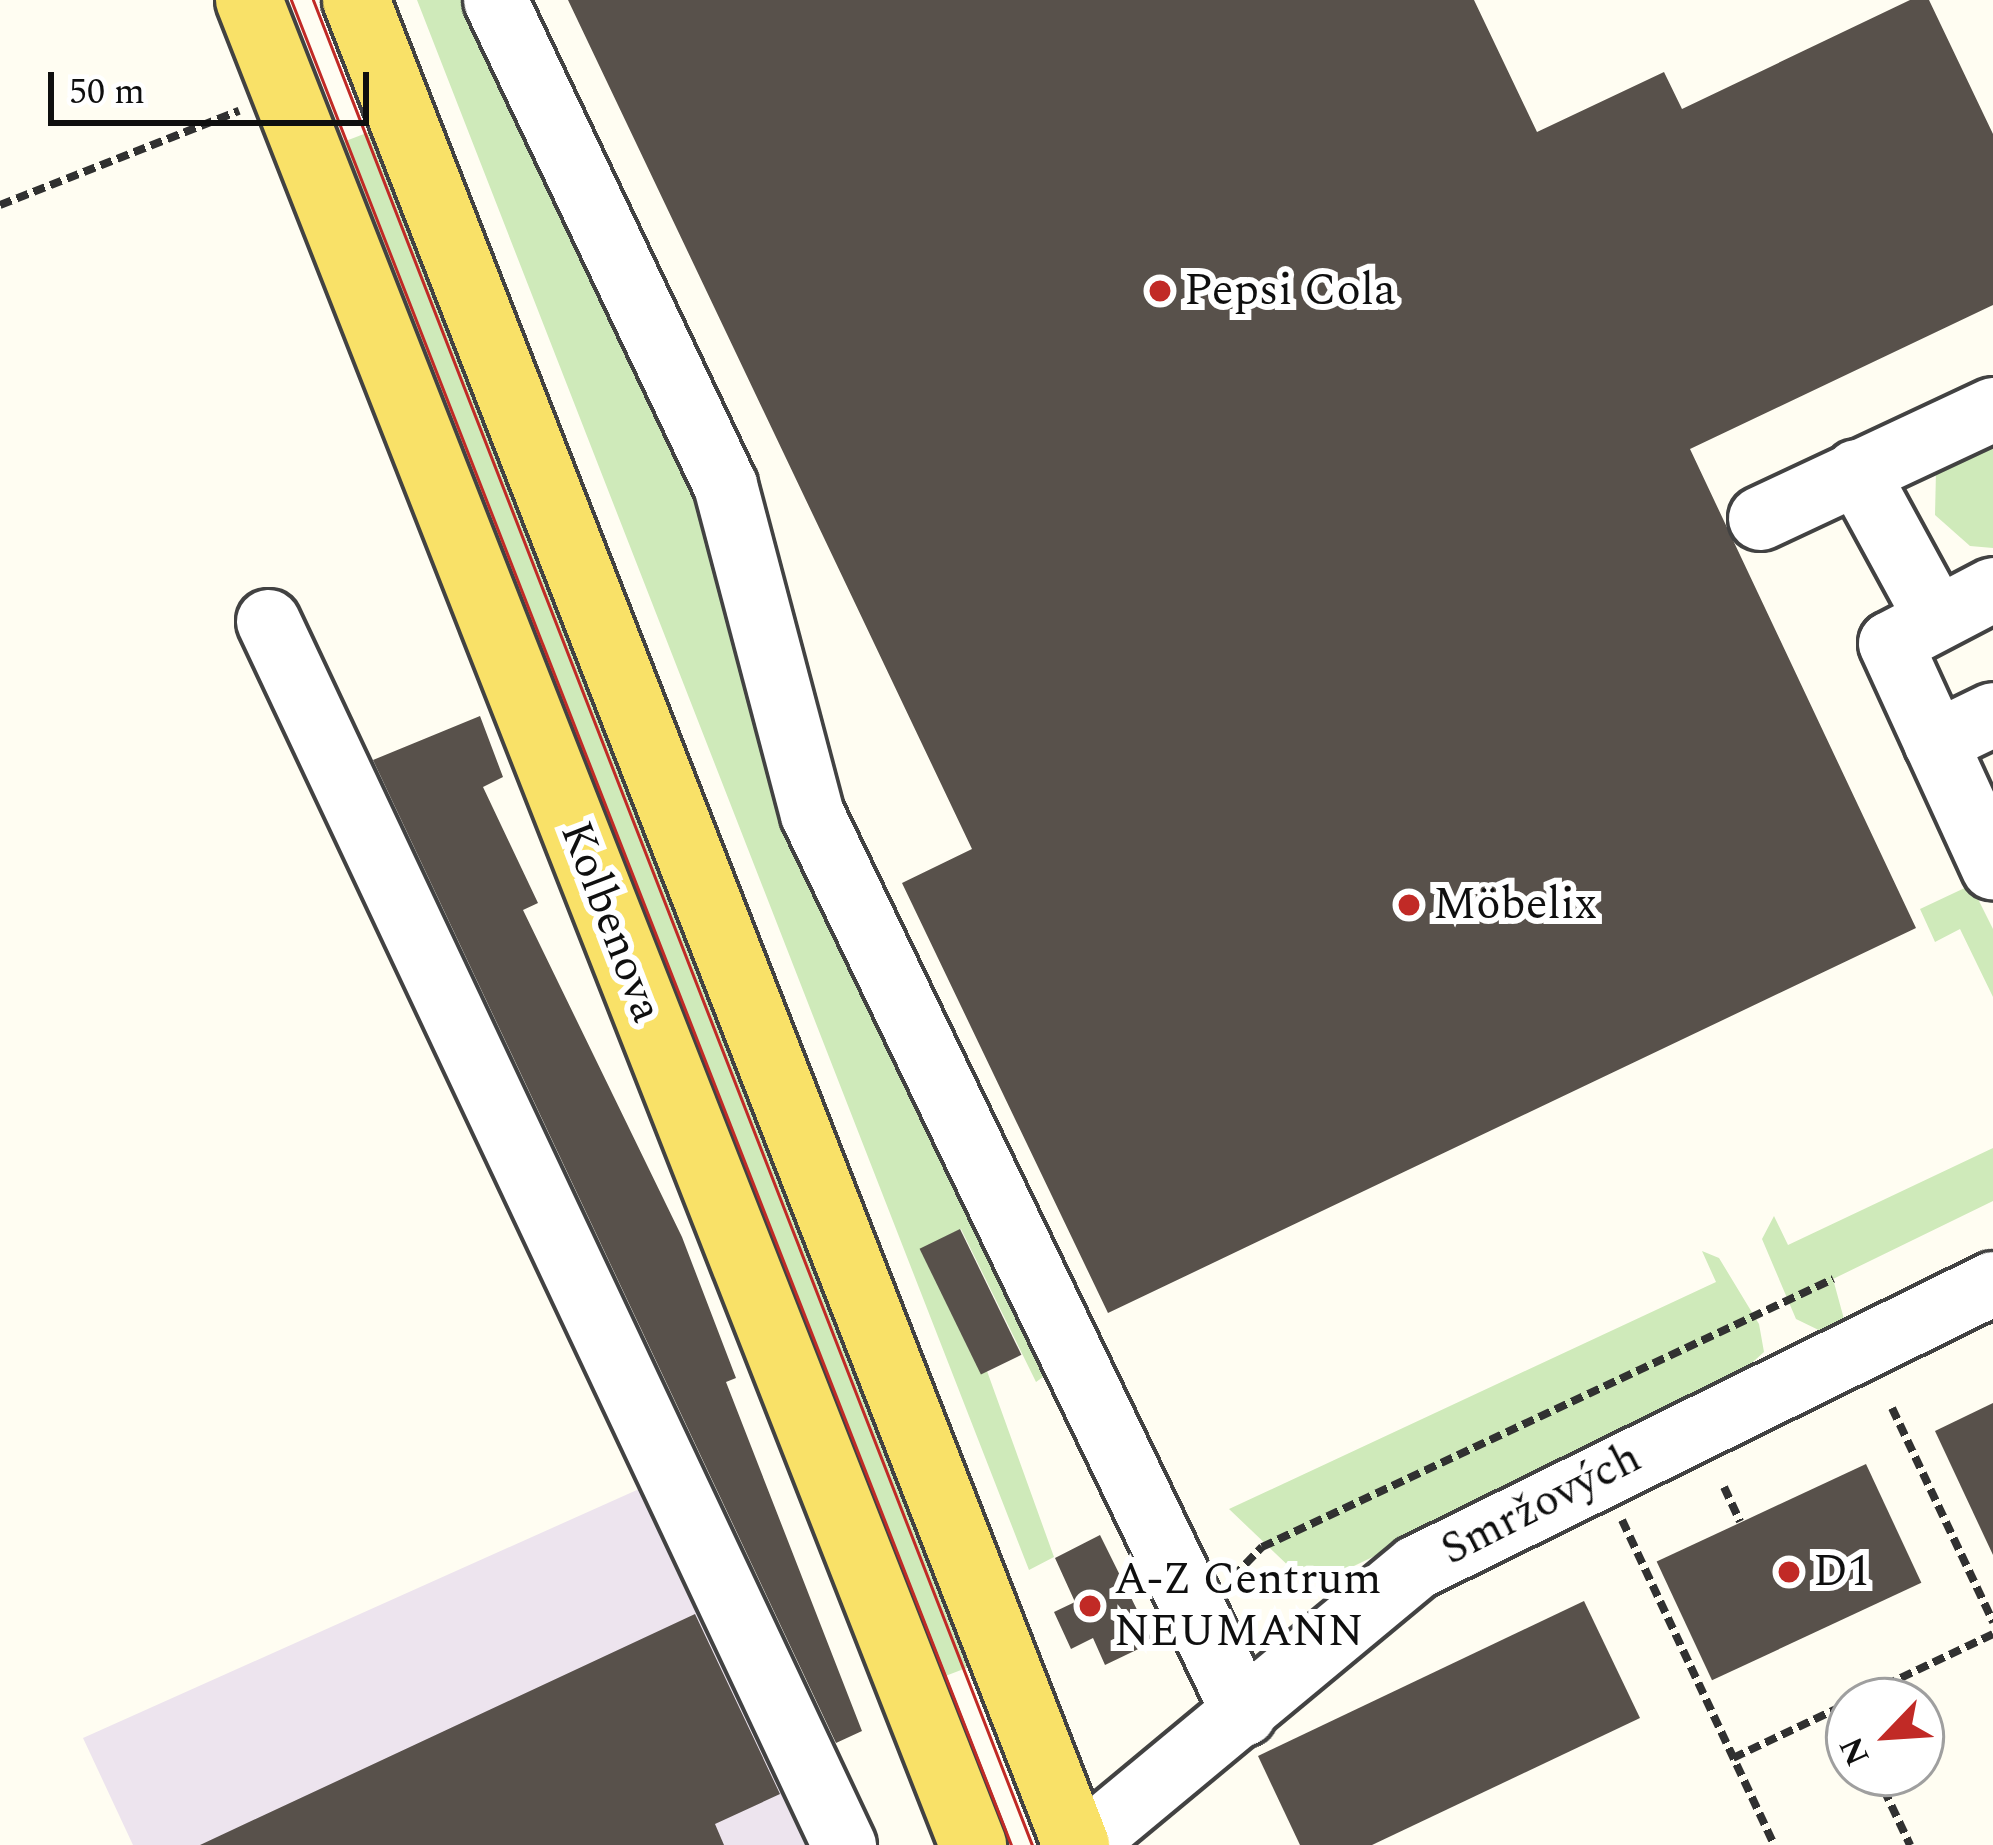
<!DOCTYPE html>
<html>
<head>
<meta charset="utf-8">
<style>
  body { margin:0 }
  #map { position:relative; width:1993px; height:1845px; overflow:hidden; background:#fffdf2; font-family:Spectral,serif }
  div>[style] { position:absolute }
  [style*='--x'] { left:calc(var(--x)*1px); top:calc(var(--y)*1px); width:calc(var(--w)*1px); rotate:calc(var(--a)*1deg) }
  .industrial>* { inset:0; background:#ede4ee }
  .green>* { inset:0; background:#cfeaba; transform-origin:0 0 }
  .building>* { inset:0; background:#58514b; transform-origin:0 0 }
  .path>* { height:8px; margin-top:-4px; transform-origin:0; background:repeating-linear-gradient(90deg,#313131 0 12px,transparent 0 18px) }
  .roads { filter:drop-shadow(3px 0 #424242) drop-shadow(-3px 0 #424242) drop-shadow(0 3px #424242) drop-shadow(0 -3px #424242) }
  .minor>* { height:63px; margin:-31.5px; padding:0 31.5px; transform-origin:31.5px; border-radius:31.5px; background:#fff }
  .major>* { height:66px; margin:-33px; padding:0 33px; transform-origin:33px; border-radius:33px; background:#f9e168 }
  .tram>* { height:3px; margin:-1.5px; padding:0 1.5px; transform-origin:1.5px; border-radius:1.5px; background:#c12a26 }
  .dots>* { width:33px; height:33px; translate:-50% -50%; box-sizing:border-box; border:6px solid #fff; border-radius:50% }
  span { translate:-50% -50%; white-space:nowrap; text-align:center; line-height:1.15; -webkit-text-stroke:12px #fff; paint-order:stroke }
  .poi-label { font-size:45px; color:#0f0f0f }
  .left { translate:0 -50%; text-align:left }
  .street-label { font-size:45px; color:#0f0f0f }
  .north { position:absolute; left:1825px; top:1677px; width:120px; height:120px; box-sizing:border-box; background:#fff; border:3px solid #9f9f9f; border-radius:50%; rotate:245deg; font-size:33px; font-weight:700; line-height:48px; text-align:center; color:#0f0f0f }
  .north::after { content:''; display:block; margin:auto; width:42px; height:54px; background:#c12a26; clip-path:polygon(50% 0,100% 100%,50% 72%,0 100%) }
  .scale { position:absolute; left:48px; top:72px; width:321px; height:54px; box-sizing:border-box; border:6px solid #0f0f0f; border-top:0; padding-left:15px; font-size:36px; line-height:42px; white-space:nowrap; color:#0f0f0f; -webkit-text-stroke:9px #fff; paint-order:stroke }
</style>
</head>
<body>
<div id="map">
  <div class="industrial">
    <i style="clip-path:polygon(657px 1481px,834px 1845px,133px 1845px,83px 1738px)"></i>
  </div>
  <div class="green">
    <i style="clip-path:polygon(417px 0,479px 0,677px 417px,1031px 1333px,1043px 1377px,1036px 1382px,961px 1229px,921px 1249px,987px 1371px,1054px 1557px,1029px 1570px)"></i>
    <i style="left:377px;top:129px;width:1648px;height:51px;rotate:69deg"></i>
    <i style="clip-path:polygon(1993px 436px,1993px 548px,1970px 546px,1935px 515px,1936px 471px,1946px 455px)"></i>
    <i style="clip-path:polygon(1971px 885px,1993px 929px,1993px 997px,1960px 929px,1935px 942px,1920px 909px)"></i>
    <i style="clip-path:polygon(1993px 1148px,1993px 1201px,1833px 1279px,1847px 1330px,1833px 1337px,1796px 1319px,1762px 1239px,1774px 1216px,1788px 1245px)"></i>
    <i style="clip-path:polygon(1702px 1251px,1719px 1258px,1759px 1324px,1764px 1352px,1723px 1389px,1331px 1577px,1296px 1573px,1229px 1509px,1716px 1282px)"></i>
  </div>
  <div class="building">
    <i style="clip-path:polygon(568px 0,1474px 0,1537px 132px,1664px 72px,1682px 109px,1910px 0,1929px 0,1993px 134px,1993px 305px,1690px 449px,1916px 928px,1108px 1313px,902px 883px,972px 849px)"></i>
    <i style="clip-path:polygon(480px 716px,503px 777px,483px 787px,538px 903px,523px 910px,682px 1237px,736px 1378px,726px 1382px,862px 1731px,836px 1743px,373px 760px)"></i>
    <i style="left:960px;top:1229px;width:140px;height:45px;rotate:64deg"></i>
    <i style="clip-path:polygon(1993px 1403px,1993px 1555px,1935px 1431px)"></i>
    <i style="left:1866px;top:1464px;width:131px;height:231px;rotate:65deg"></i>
    <i style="clip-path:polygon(1100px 1535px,1153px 1642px,1105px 1665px,1093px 1638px,1071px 1649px,1054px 1612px,1075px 1602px,1055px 1558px)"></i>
    <i style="clip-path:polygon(1584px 1601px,1640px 1718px,1372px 1845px,1300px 1845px,1258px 1756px)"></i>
    <i style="clip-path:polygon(695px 1614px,780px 1794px,715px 1824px,724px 1845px,200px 1845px)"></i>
  </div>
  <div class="path">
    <i style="--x:0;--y:205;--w:257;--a:-21.5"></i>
    <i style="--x:1892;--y:1408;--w:237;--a:64.7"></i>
    <i style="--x:1724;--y:1487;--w:38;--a:65"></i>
    <i style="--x:1622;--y:1520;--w:359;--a:64.9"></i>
    <i style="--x:1233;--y:1577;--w:42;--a:-46"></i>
    <i style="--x:1262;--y:1547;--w:631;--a:-25.14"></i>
    <i style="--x:1852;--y:1701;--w:156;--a:-25.4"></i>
    <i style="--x:1733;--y:1758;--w:128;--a:-25.4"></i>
    <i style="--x:1876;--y:1773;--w:80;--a:64.7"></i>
  </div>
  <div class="roads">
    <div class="minor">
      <i style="--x:495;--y:0;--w:537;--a:64.63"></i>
      <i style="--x:725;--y:485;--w:340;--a:75.2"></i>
      <i style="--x:812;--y:814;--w:998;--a:64.36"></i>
      <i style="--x:1856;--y:471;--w:167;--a:61.4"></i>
      <i style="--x:1760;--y:518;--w:257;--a:-25.1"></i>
      <i style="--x:1993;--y:589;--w:116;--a:152.3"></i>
      <i style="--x:1890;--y:643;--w:247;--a:65.4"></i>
      <i style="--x:268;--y:621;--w:1353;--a:64.8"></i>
      <i style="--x:1935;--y:742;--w:64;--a:-25.8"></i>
      <i style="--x:1081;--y:1845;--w:435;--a:-39.7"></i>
      <i style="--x:1416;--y:1567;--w:643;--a:-26.21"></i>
    </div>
    <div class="major">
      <i style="--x:249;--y:0;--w:1982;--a:68.57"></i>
      <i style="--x:356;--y:0;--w:1981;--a:68.68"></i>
    </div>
  </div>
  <div class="tram">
    <i style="--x:291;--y:0;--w:1981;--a:68.68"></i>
    <i style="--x:313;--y:0;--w:1980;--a:68.71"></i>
  </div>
  <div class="dots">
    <i style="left:1160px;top:291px;background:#c12a26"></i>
    <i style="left:1409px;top:905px;background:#c12a26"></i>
    <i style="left:1789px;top:1572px;background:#c12a26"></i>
    <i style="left:1090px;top:1606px;background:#c12a26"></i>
  </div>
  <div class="poi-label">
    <span class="left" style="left:1184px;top:291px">Pepsi Cola</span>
    <span class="left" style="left:1433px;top:905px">Möbelix</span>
    <span class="left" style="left:1813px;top:1572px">D1</span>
    <span class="left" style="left:1114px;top:1606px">A-Z Centrum<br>NEUMANN</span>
  </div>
  <div class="street-label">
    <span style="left:611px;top:922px;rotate:69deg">Kolbenova</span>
    <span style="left:1541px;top:1504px;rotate:-27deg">Smržových</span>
  </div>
  <div class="north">N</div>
  <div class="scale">50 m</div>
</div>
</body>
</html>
